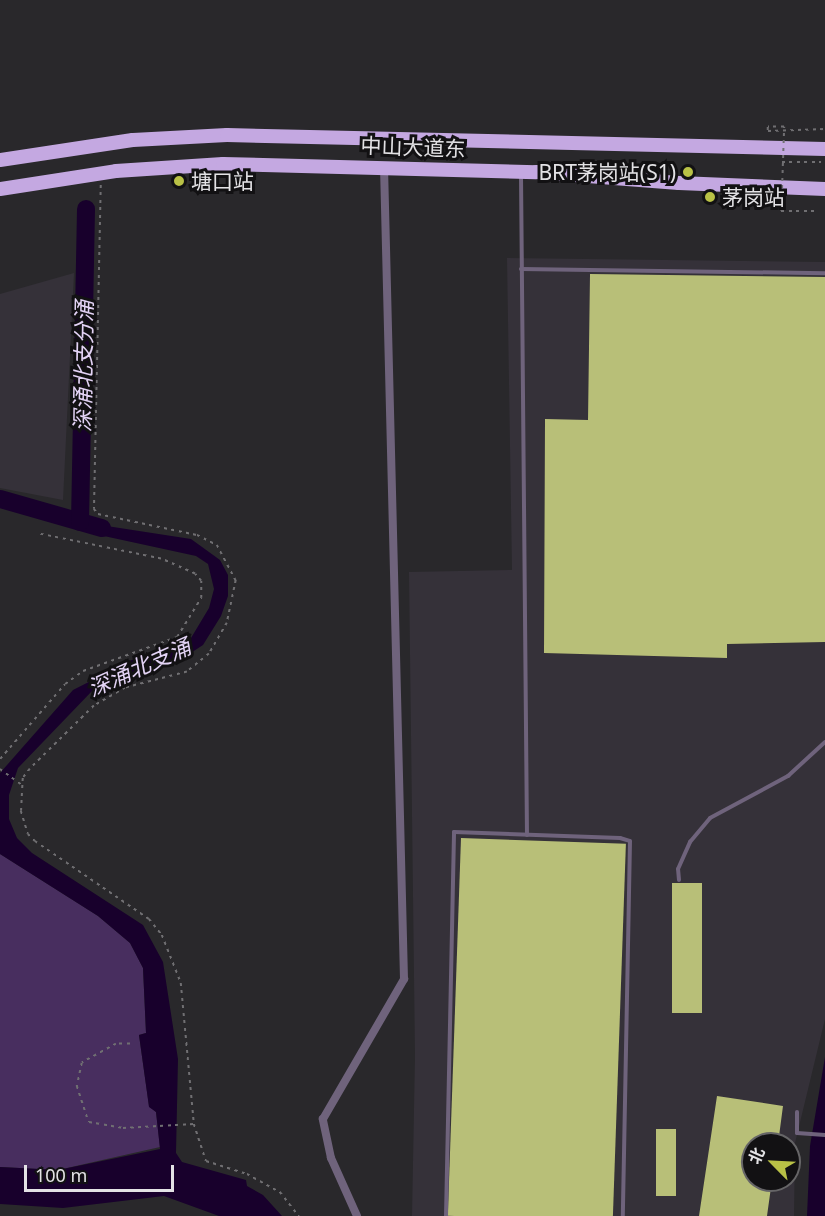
<!DOCTYPE html>
<html>
<head>
<meta charset="utf-8">
<style>
  body { margin:0 }
  #map { position:relative; width:825px; height:1216px; overflow:hidden; background:#29282b; font-family:"Noto Sans","Noto Sans SC",sans-serif }
  div>[style] { position:absolute }
  [style*='--x'] { left:calc(var(--x)*1px); top:calc(var(--y)*1px); width:calc(var(--w)*1px); rotate:calc(var(--a)*1deg) }
  .built>* { inset:0; background:#353139 }
  .green>* { inset:0; background:#482e5f }
  .water>* { inset:0; background:#18002c }
  .river>* { height:18px; margin:-9px; padding:0 9px; transform-origin:9px; border-radius:9px; background:#18002c }
  .building>* { inset:0; background:#b8bf78; transform-origin:0 0 }
  .path>* { height:1.5px; margin-top:-0.75px; transform-origin:0; background:repeating-linear-gradient(90deg,#706f72 0 3px,transparent 0 7.5px) }
  .service>* { height:4px; margin:-2px; padding:0 2px; transform-origin:2px; border-radius:2px; background:#6f637c }
  .minor>* { height:8px; margin:-4px; padding:0 4px; transform-origin:4px; border-radius:4px; background:#6f637c }
  .trunk>* { height:14px; margin:-7px; padding:0 7px; transform-origin:7px; border-radius:7px; background:#c4a8e1 }
  .path-bridge>* { height:1.5px; margin-top:-0.75px; transform-origin:0; background:repeating-linear-gradient(90deg,#706f72 0 3px,transparent 0 7.5px) }
  .dots>* { width:16px; height:16px; translate:-50% -50%; box-sizing:border-box; border:3px solid #121113; border-radius:50% }
  span { translate:-50% -50%; white-space:nowrap; text-align:center; line-height:1.15; -webkit-text-stroke:6px #121113; paint-order:stroke }
  .street-label { font-size:21px; color:#e3e2e5 }
  .poi-label { font-size:21px; color:#e3e2e5 }
  .right { translate:-100% -50%; text-align:right }
  .left { translate:0 -50%; text-align:left }
  .water-label { font-size:22px; color:#e3d3f5; font-style:italic }
  .north { position:absolute; left:741px; top:1132px; width:60px; height:60px; box-sizing:border-box; background:#121113; border:2px solid #666567; border-radius:50%; rotate:294deg; font-size:16px; font-weight:700; line-height:24px; text-align:center; color:#e3e2e5 }
  .north::after { content:''; display:block; margin:auto; width:21px; height:27px; background:#b9c146; clip-path:polygon(50% 0,100% 100%,50% 72%,0 100%) }
  .scale { position:absolute; left:24px; top:1165px; width:150px; height:27px; box-sizing:border-box; border:3px solid #e3e2e5; border-top:0; padding-left:8px; font-size:18px; line-height:21px; white-space:nowrap; color:#e3e2e5; -webkit-text-stroke:4px #121113; paint-order:stroke }
</style>
</head>
<body>
<div id="map">
  <div class="built">
    <i style="clip-path:polygon(evenodd,507px 258px,825px 262px,825px 1019px,795px 1143px,794px 1216px,412px 1216px,415px 1056px,409px 572px,512px 570px,507px 258px,753px 1144px,789px 1144px,789px 1180px,753px 1180px,753px 1144px)"></i>
    <i style="clip-path:polygon(74px 273px,63px 500px,0 488px,0 294px)"></i>
  </div>
  <div class="green">
    <i style="clip-path:polygon(0 854px,98px 916px,130px 943px,143px 968px,146px 1033px,139px 1035px,149px 1106px,156px 1112px,160px 1147px,58px 1170px,0 1167px)"></i>
  </div>
  <div class="water">
    <i style="clip-path:polygon(0 495px,55px 518px,191px 539px,220px 560px,228px 575px,228px 596px,221px 616px,203px 645px,177px 662px,93px 690px,18px 768px,9px 795px,9px 819px,17px 838px,32px 853px,143px 925px,163px 962px,178px 1059px,176px 1153px,182px 1162px,246px 1180px,247px 1186px,263px 1195px,282px 1216px,219px 1216px,164px 1196px,63px 1208px,0 1204px,0 1167px,58px 1170px,160px 1149px,156px 1112px,149px 1107px,139px 1035px,146px 1033px,143px 968px,130px 943px,98px 916px,0 854px,0 773px,73px 690px,132px 660px,191px 638px,209px 608px,214px 589px,208px 564px,196px 556px,90px 533px,0 507px)"></i>
    <i style="clip-path:polygon(825px 1057px,825px 1216px,807px 1216px,810px 1146px)"></i>
  </div>
  <div class="river">
    <i style="--x:0;--y:499;--w:106;--a:15.9"></i>
    <i style="--x:80;--y:522;--w:313;--a:-88.9"></i>
  </div>
  <div class="building">
    <i style="clip-path:polygon(590px 274px,825px 277px,825px 642px,727px 644px,727px 658px,544px 653px,545px 419px,588px 420px)"></i>
    <i style="left:461px;top:838px;width:165px;height:378px;rotate:2deg"></i>
    <i style="left:672px;top:883px;width:30px;height:130px"></i>
    <i style="clip-path:polygon(717px 1096px,783px 1106px,778px 1144px,753px 1144px,753px 1180px,772px 1180px,767px 1216px,699px 1216px)"></i>
    <i style="left:656px;top:1129px;width:20px;height:67px"></i>
  </div>
  <div class="path">
    <i style="--x:784;--y:127;--w:16;--a:180"></i>
    <i style="--x:768;--y:127;--w:4;--a:90"></i>
    <i style="--x:768;--y:131;--w:57;--a:-2"></i>
    <i style="--x:782;--y:162;--w:39;--a:0"></i>
    <i style="--x:101;--y:185;--w:324;--a:91.2"></i>
    <i style="--x:94;--y:509;--w:6;--a:51"></i>
    <i style="--x:98;--y:514;--w:101;--a:12"></i>
    <i style="--x:197;--y:535;--w:22;--a:27"></i>
    <i style="--x:217;--y:545;--w:40;--a:62"></i>
    <i style="--x:236;--y:580;--w:44;--a:101.8"></i>
    <i style="--x:227;--y:623;--w:36;--a:120"></i>
    <i style="--x:209;--y:654;--w:28;--a:141"></i>
    <i style="--x:187;--y:672;--w:64;--a:165.5"></i>
    <i style="--x:125;--y:688;--w:36;--a:150"></i>
    <i style="--x:94;--y:706;--w:90;--a:135.5"></i>
    <i style="--x:30;--y:769;--w:11;--a:128"></i>
    <i style="--x:23;--y:778;--w:33;--a:93"></i>
    <i style="--x:21;--y:811;--w:24;--a:73"></i>
    <i style="--x:28;--y:834;--w:10;--a:45"></i>
    <i style="--x:35;--y:841;--w:138;--a:34.4"></i>
    <i style="--x:149;--y:919;--w:21;--a:51"></i>
    <i style="--x:162;--y:935;--w:52;--a:68.4"></i>
    <i style="--x:181;--y:983;--w:142;--a:84.7"></i>
    <i style="--x:194;--y:1124;--w:39;--a:72"></i>
    <i style="--x:206;--y:1161;--w:43;--a:17.6"></i>
    <i style="--x:247;--y:1174;--w:38;--a:29"></i>
    <i style="--x:280;--y:1192;--w:31;--a:52"></i>
    <i style="--x:781;--y:211;--w:38;--a:0"></i>
    <i style="--x:0;--y:759;--w:99;--a:-49.1"></i>
    <i style="--x:65;--y:684;--w:22;--a:-36"></i>
    <i style="--x:83;--y:671;--w:100;--a:-19.9"></i>
    <i style="--x:177;--y:637;--w:46;--a:-58.4"></i>
    <i style="--x:201;--y:598;--w:17;--a:-90"></i>
    <i style="--x:201;--y:581;--w:9;--a:-131"></i>
    <i style="--x:195;--y:574;--w:37;--a:-156"></i>
    <i style="--x:161;--y:559;--w:125;--a:-168.4"></i>
    <i style="--x:0;--y:769;--w:26;--a:36"></i>
    <i style="--x:130;--y:1044;--w:14;--a:180"></i>
    <i style="--x:116;--y:1044;--w:39;--a:151"></i>
    <i style="--x:82;--y:1063;--w:24;--a:102"></i>
    <i style="--x:77;--y:1086;--w:38;--a:72"></i>
    <i style="--x:89;--y:1122;--w:35;--a:10"></i>
    <i style="--x:123;--y:1128;--w:71;--a:-3.2"></i>
  </div>
  <div class="service">
    <i style="--x:521;--y:175;--w:660;--a:89.48"></i>
    <i style="--x:521;--y:269;--w:304;--a:0.8"></i>
    <i style="--x:679;--y:880;--w:11;--a:-95"></i>
    <i style="--x:678;--y:869;--w:30;--a:-66"></i>
    <i style="--x:690;--y:842;--w:31;--a:-50"></i>
    <i style="--x:710;--y:818;--w:89;--a:-28.3"></i>
    <i style="--x:788;--y:776;--w:50;--a:-42.6"></i>
    <i style="--x:797;--y:1112;--w:21;--a:90"></i>
    <i style="--x:797;--y:1133;--w:28;--a:4"></i>
    <i style="--x:446;--y:1216;--w:384;--a:-88.8"></i>
    <i style="--x:454;--y:832;--w:166;--a:2.1"></i>
    <i style="--x:620;--y:838;--w:10;--a:17"></i>
    <i style="--x:630;--y:841;--w:375;--a:91.1"></i>
  </div>
  <div class="minor">
    <i style="--x:357;--y:1216;--w:64;--a:-114.1"></i>
    <i style="--x:331;--y:1158;--w:40;--a:-102"></i>
    <i style="--x:323;--y:1119;--w:162;--a:-59.9"></i>
    <i style="--x:404;--y:979;--w:812;--a:-91.41"></i>
  </div>
  <div class="trunk">
    <i style="--x:0;--y:160;--w:134;--a:-8.6"></i>
    <i style="--x:133;--y:140;--w:94;--a:-3"></i>
    <i style="--x:227;--y:135;--w:598;--a:1.34"></i>
    <i style="--x:0;--y:189;--w:117;--a:-8.8"></i>
    <i style="--x:116;--y:171;--w:107;--a:-3.7"></i>
    <i style="--x:223;--y:164;--w:313;--a:1.5"></i>
    <i style="--x:536;--y:172;--w:143;--a:4.4"></i>
    <i style="--x:679;--y:183;--w:146;--a:2.4"></i>
  </div>
  <div class="path-bridge">
    <i style="--x:781;--y:211;--w:84;--a:-88"></i>
  </div>
  <div class="dots">
    <i style="left:688px;top:172px;background:#b9c146"></i>
    <i style="left:179px;top:181px;background:#b9c146"></i>
    <i style="left:710px;top:197px;background:#b9c146"></i>
  </div>
  <div class="street-label">
    <span style="left:413px;top:147px;rotate:2deg">中山大道东</span>
  </div>
  <div class="poi-label">
    <span class="right" style="left:676px;top:172px">BRT茅岗站(S1)</span>
    <span class="left" style="left:191px;top:181px">塘口站</span>
    <span class="left" style="left:722px;top:197px">茅岗站</span>
  </div>
  <div class="water-label">
    <span style="left:83px;top:366px;rotate:-89deg">深涌北支分涌</span>
    <span style="left:139px;top:667px;rotate:-24deg">深涌北支涌</span>
  </div>
  <div class="north">北</div>
  <div class="scale">100 m</div>
</div>
</body>
</html>
